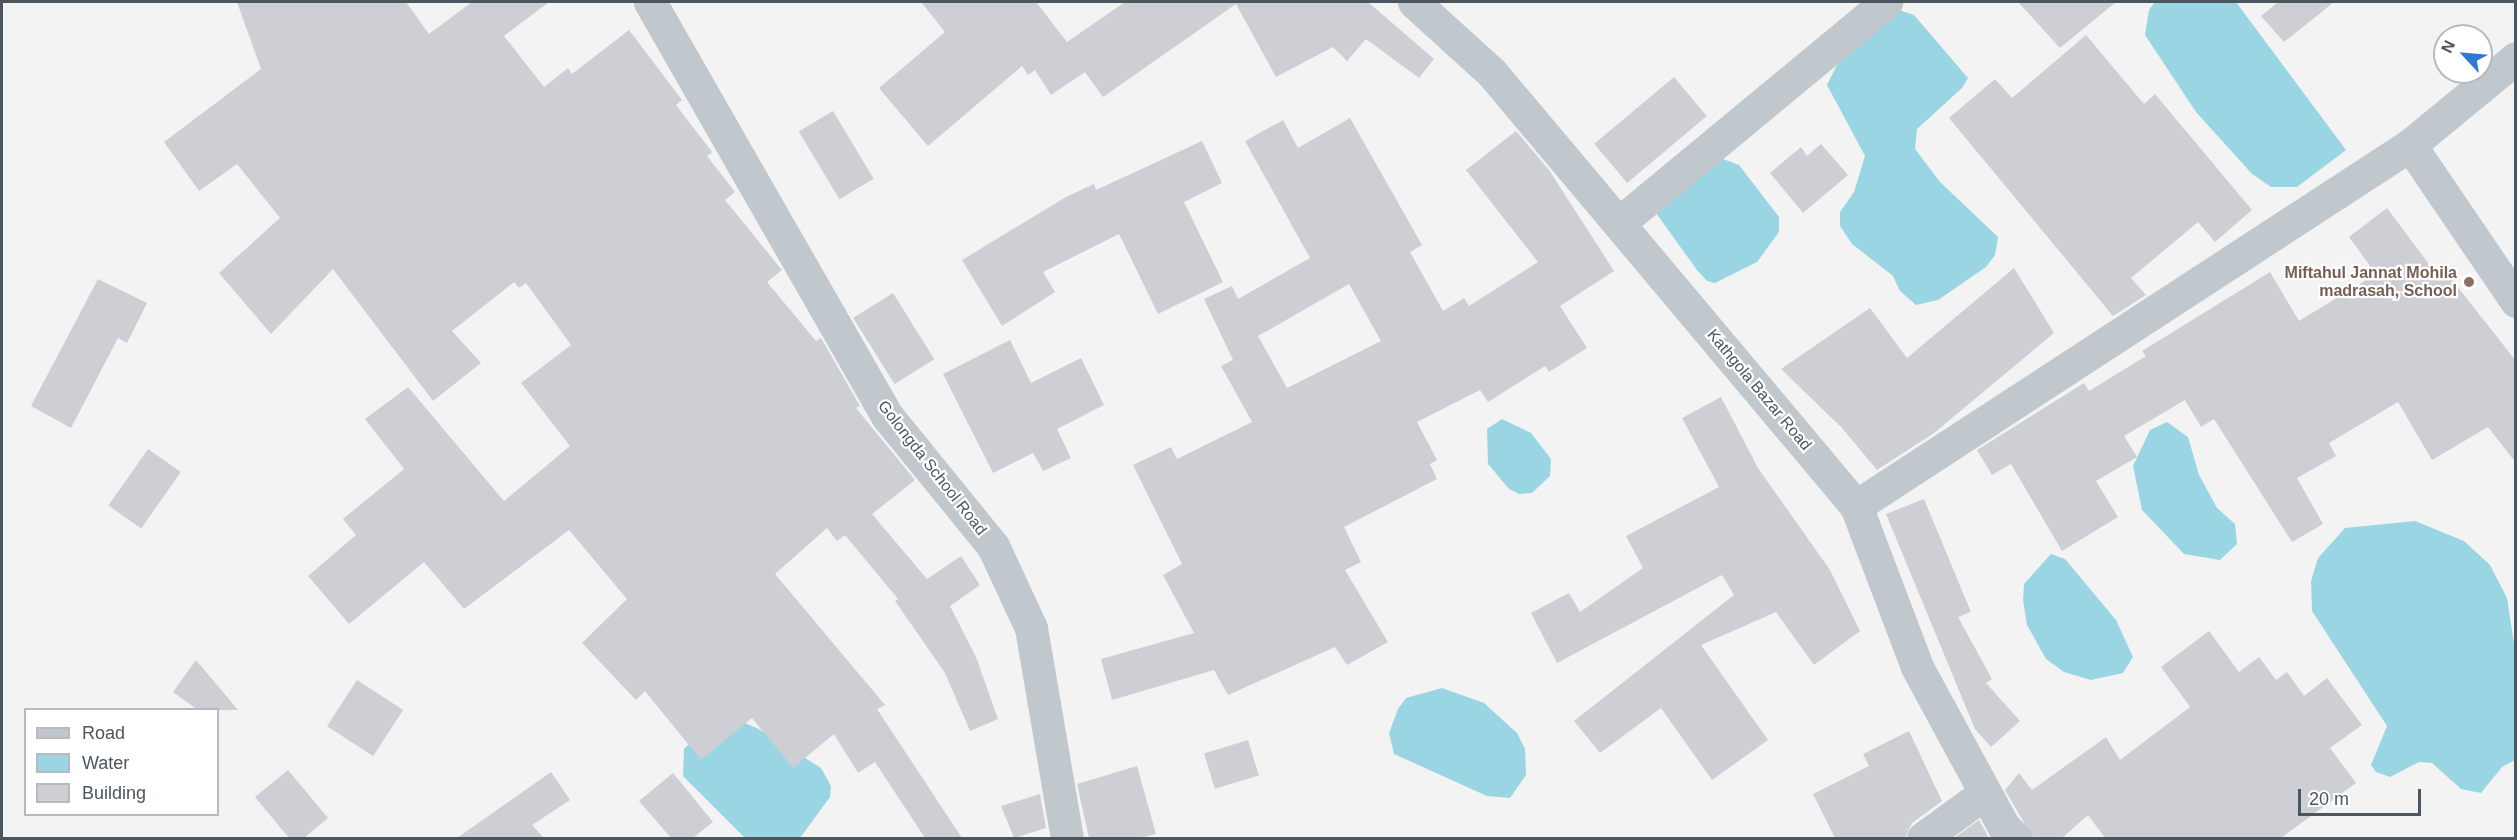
<!DOCTYPE html>
<html>
<head>
<meta charset="utf-8">
<style>
  body { margin:0 }
  #map { position:relative; width:2517px; height:840px; overflow:hidden; background:#f4f3f3; font-family:Helvetica,sans-serif }
  div>[style] { position:absolute }
  [style*='--x'] { left:calc(var(--x)*1px); top:calc(var(--y)*1px); width:calc(var(--w)*1px); rotate:calc(var(--a)*1deg) }
  .water>* { inset:0; background:#9ad5e3 }
  .building>* { inset:0; background:#cdcfd4; transform-origin:0 0 }
  .street>* { height:33px; margin:-16.5px; padding:0 16.5px; transform-origin:16.5px; border-radius:16.5px; background:#c0c7cd }
  .dots>* { width:16px; height:16px; translate:-50% -50%; box-sizing:border-box; border:3px solid #fff; border-radius:50% }
  span { translate:-50% -50%; white-space:nowrap; text-align:center; line-height:1.15; -webkit-text-stroke:4.5px #fff; paint-order:stroke }
  .education-label { font-size:16px; color:#785e54; font-weight:700 }
  .right { translate:-100% -50%; text-align:right }
  .street-label { font-size:16px; color:#4c565e }
  .frame { position:absolute; inset:0; border:3px solid #4c565e; pointer-events:none }
  .legend { position:absolute; left:24px; top:708px; width:195px; height:108px; box-sizing:border-box; background:#fff; border:2px solid #b7bbbf; margin:0; padding:8px 10px; list-style:none; font-size:18px; color:#4c565e }
  .legend li { display:flex; align-items:center; gap:12px; height:30px }
  .legend b { width:30px; border:2px solid #b7bbbf }
  .north { position:absolute; left:2433px; top:24px; width:60px; height:60px; box-sizing:border-box; background:#fff; border:2px solid #b7bbbf; border-radius:50%; rotate:296deg; font-size:16px; font-weight:700; line-height:24px; text-align:center; color:#4c565e }
  .north::after { content:''; display:block; margin:auto; width:21px; height:27px; background:#3179d0; clip-path:polygon(50% 0,100% 100%,50% 72%,0 100%) }
  .scale { position:absolute; left:2298px; top:789px; width:123px; height:27px; box-sizing:border-box; border:3px solid #4c565e; border-top:0; padding-left:8px; font-size:18px; line-height:21px; white-space:nowrap; color:#4c565e; -webkit-text-stroke:4px #fff; paint-order:stroke }
</style>
</head>
<body>
<div id="map">
  <div class="water">
    <i style="clip-path:polygon(2155px 2px,2236px 2px,2346px 150px,2297px 187px,2271px 187px,2252px 174px,2196px 112px,2145px 35px,2149px 10px)"></i>
    <i style="clip-path:polygon(1899px 10px,1914px 15px,1968px 78px,1962px 88px,1917px 129px,1915px 149px,1940px 182px,1998px 237px,1995px 255px,1986px 267px,1938px 300px,1916px 305px,1900px 291px,1893px 276px,1852px 244px,1840px 226px,1840px 212px,1854px 192px,1865px 156px,1827px 85px,1838px 63px)"></i>
    <i style="clip-path:polygon(1723px 159px,1739px 165px,1779px 217px,1779px 232px,1757px 262px,1715px 283px,1707px 281px,1697px 270px,1656px 213px)"></i>
    <i style="clip-path:polygon(1502px 419px,1531px 433px,1551px 459px,1550px 476px,1532px 493px,1519px 494px,1509px 489px,1488px 464px,1487px 429px)"></i>
    <i style="clip-path:polygon(2167px 422px,2188px 437px,2199px 475px,2217px 508px,2235px 524px,2237px 544px,2220px 560px,2184px 554px,2142px 510px,2133px 466px,2150px 430px)"></i>
    <i style="clip-path:polygon(2415px 521px,2464px 541px,2490px 565px,2507px 598px,2515px 650px,2515px 760px,2502px 767px,2481px 793px,2461px 789px,2432px 763px,2419px 762px,2390px 777px,2376px 772px,2371px 765px,2387px 726px,2312px 611px,2311px 581px,2318px 558px,2345px 528px)"></i>
    <i style="clip-path:polygon(2051px 554px,2065px 559px,2116px 620px,2133px 657px,2123px 673px,2091px 680px,2064px 672px,2046px 659px,2027px 625px,2023px 600px,2024px 584px)"></i>
    <i style="clip-path:polygon(1442px 688px,1484px 703px,1517px 733px,1525px 749px,1526px 775px,1510px 798px,1487px 796px,1394px 754px,1389px 733px,1398px 709px,1406px 698px)"></i>
    <i style="clip-path:polygon(727px 716px,757px 728px,821px 768px,831px 786px,830px 797px,800px 838px,745px 838px,683px 776px,684px 749px,708px 724px)"></i>
  </div>
  <div class="building">
    <i style="clip-path:polygon(237px 2px,406px 2px,429px 34px,472px 2px,549px 2px,504px 36px,544px 87px,568px 68px,572px 74px,629px 30px,682px 100px,676px 105px,712px 152px,707px 156px,735px 192px,725px 200px,782px 270px,767px 282px,816px 341px,821px 338px,860px 406px,856px 408px,915px 480px,872px 514px,927px 579px,961px 556px,980px 585px,950px 606px,976px 657px,998px 719px,970px 731px,945px 673px,895px 601px,898px 599px,845px 535px,837px 541px,827px 528px,775px 574px,885px 705px,877px 709px,962px 838px,925px 838px,875px 762px,858px 773px,834px 734px,793px 768px,752px 718px,701px 760px,645px 691px,636px 700px,582px 643px,627px 599px,569px 530px,464px 609px,424px 562px,349px 624px,308px 576px,356px 535px,343px 519px,404px 469px,365px 419px,408px 387px,504px 501px,570px 446px,521px 383px,571px 345px,526px 283px,519px 288px,514px 282px,452px 331px,481px 363px,433px 401px,333px 269px,271px 334px,219px 273px,280px 218px,237px 164px,199px 191px,164px 142px,261px 69px)"></i>
    <i style="clip-path:polygon(921px 2px,1036px 2px,1067px 42px,1125px 2px,1368px 2px,1434px 59px,1419px 78px,1366px 39px,1347px 61px,1333px 47px,1276px 77px,1236px 4px,1103px 97px,1085px 72px,1051px 95px,1035px 70px,1028px 75px,1022px 66px,928px 146px,879px 88px,945px 32px)"></i>
    <i style="clip-path:polygon(2018px 2px,2116px 2px,2060px 48px)"></i>
    <i style="clip-path:polygon(2278px 2px,2334px 2px,2284px 42px,2261px 16px)"></i>
    <i style="clip-path:polygon(2086px 35px,2144px 104px,2155px 94px,2252px 210px,2215px 242px,2198px 222px,2131px 278px,2146px 295px,2113px 316px,1949px 118px,1995px 79px,2012px 98px)"></i>
    <i style="left:1674px;top:77px;width:51px;height:104px;rotate:50deg"></i>
    <i style="left:833px;top:111px;width:79px;height:40px;rotate:59deg"></i>
    <i style="clip-path:polygon(evenodd,1350px 118px,1422px 245px,1410px 252px,1443px 311px,1464px 298px,1469px 306px,1538px 262px,1466px 170px,1516px 131px,1549px 170px,1614px 271px,1560px 306px,1587px 348px,1549px 372px,1545px 366px,1488px 402px,1480px 390px,1417px 422px,1437px 460px,1430px 464px,1437px 479px,1344px 527px,1361px 562px,1345px 570px,1388px 642px,1347px 665px,1335px 647px,1228px 695px,1214px 670px,1112px 700px,1101px 659px,1194px 633px,1163px 575px,1182px 564px,1133px 465px,1171px 447px,1177px 459px,1252px 422px,1221px 366px,1233px 360px,1204px 299px,1232px 286px,1238px 299px,1310px 258px,1245px 141px,1283px 120px,1298px 148px,1350px 118px,1349px 284px,1381px 341px,1287px 388px,1258px 336px,1349px 284px)"></i>
    <i style="clip-path:polygon(1202px 141px,1222px 183px,1184px 202px,1223px 282px,1158px 314px,1119px 234px,1043px 272px,1055px 292px,1002px 326px,962px 260px,1066px 197px,1094px 184px,1096px 190px)"></i>
    <i style="clip-path:polygon(1821px 144px,1848px 175px,1803px 213px,1770px 173px,1801px 147px,1807px 156px)"></i>
    <i style="clip-path:polygon(2387px 208px,2434px 271px,2441px 266px,2516px 361px,2516px 463px,2488px 427px,2432px 460px,2398px 402px,2329px 443px,2336px 456px,2297px 478px,2323px 524px,2292px 542px,2214px 419px,2201px 427px,2185px 400px,2124px 436px,2137px 457px,2096px 481px,2118px 517px,2062px 551px,2011px 464px,1992px 475px,1977px 450px,2084px 383px,2089px 391px,2146px 356px,2142px 351px,2270px 272px,2299px 321px,2376px 274px,2349px 237px)"></i>
    <i style="clip-path:polygon(2014px 268px,2054px 333px,1934px 433px,1877px 470px,1842px 428px,1781px 369px,1870px 308px,1907px 358px)"></i>
    <i style="clip-path:polygon(98px 279px,147px 303px,127px 343px,118px 338px,71px 428px,31px 406px)"></i>
    <i style="left:893px;top:293px;width:78px;height:47px;rotate:58deg"></i>
    <i style="clip-path:polygon(1010px 340px,1031px 383px,1081px 358px,1104px 405px,1057px 429px,1071px 458px,1043px 471px,1033px 453px,993px 473px,943px 374px)"></i>
    <i style="clip-path:polygon(1721px 397px,1758px 468px,1830px 570px,1860px 631px,1814px 665px,1776px 612px,1701px 645px,1768px 740px,1712px 780px,1661px 708px,1600px 753px,1574px 721px,1734px 595px,1722px 575px,1557px 663px,1531px 613px,1569px 593px,1580px 612px,1643px 568px,1626px 536px,1719px 487px,1682px 418px)"></i>
    <i style="left:148px;top:449px;width:40px;height:69px;rotate:35deg"></i>
    <i style="clip-path:polygon(1924px 499px,1971px 612px,1958px 617px,1992px 679px,1986px 683px,2020px 721px,1991px 747px,1975px 729px,1886px 514px)"></i>
    <i style="clip-path:polygon(2209px 631px,2239px 672px,2259px 657px,2276px 680px,2287px 672px,2304px 696px,2327px 678px,2362px 725px,2330px 748px,2356px 783px,2281px 838px,2105px 838px,2088px 815px,2062px 838px,2033px 838px,2005px 790px,2019px 773px,2032px 790px,2106px 737px,2120px 760px,2190px 707px,2161px 667px)"></i>
    <i style="clip-path:polygon(196px 660px,238px 710px,198px 710px,173px 692px)"></i>
    <i style="left:357px;top:680px;width:55px;height:55px;rotate:33deg"></i>
    <i style="clip-path:polygon(1909px 731px,1942px 801px,1912px 823px,1905px 838px,1835px 838px,1813px 794px,1869px 766px,1863px 754px)"></i>
    <i style="left:1248px;top:740px;width:37px;height:46px;rotate:73deg"></i>
    <i style="clip-path:polygon(1137px 766px,1156px 834px,1139px 838px,1089px 838px,1077px 784px)"></i>
    <i style="clip-path:polygon(288px 770px,328px 818px,304px 838px,289px 838px,255px 797px)"></i>
    <i style="clip-path:polygon(551px 772px,570px 800px,532px 825px,544px 838px,457px 838px)"></i>
    <i style="clip-path:polygon(673px 773px,713px 822px,693px 838px,671px 838px,639px 801px)"></i>
    <i style="clip-path:polygon(1040px 794px,1046px 828px,1014px 838px,1001px 806px)"></i>
    <i style="clip-path:polygon(1979px 820px,1989px 838px,1954px 838px)"></i>
  </div>
  <div class="street">
    <i style="--x:650;--y:2;--w:478;--a:60.2"></i>
    <i style="--x:888;--y:417;--w:166;--a:50.9"></i>
    <i style="--x:993;--y:546;--w:90;--a:65.1"></i>
    <i style="--x:1031;--y:628;--w:213;--a:80.3"></i>
    <i style="--x:1414;--y:2;--w:105;--a:42.3"></i>
    <i style="--x:1492;--y:73;--w:566;--a:49.95"></i>
    <i style="--x:1856;--y:506;--w:172;--a:69.2"></i>
    <i style="--x:1917;--y:667;--w:182;--a:61.5"></i>
    <i style="--x:2004;--y:827;--w:16;--a:45"></i>
    <i style="--x:2410;--y:145;--w:189;--a:55.8"></i>
    <i style="--x:1619;--y:223;--w:347;--a:-39.6"></i>
    <i style="--x:1856;--y:506;--w:661;--a:-33.09"></i>
    <i style="--x:2410;--y:145;--w:137;--a:-39.4"></i>
    <i style="--x:1923;--y:838;--w:77;--a:-36"></i>
  </div>
  <div class="dots">
    <i style="left:2469px;top:282px;background:#8d6e63"></i>
  </div>
  <div class="education-label">
    <span class="right" style="left:2457px;top:282px">Miftahul Jannat Mohila<br>madrasah, School</span>
  </div>
  <div class="street-label">
    <span style="left:1759px;top:390px;rotate:50deg">Kathgola Bazar Road</span>
    <span style="left:932px;top:468px;rotate:52deg">Golongda School Road</span>
  </div>
  <div class="frame"></div>
  <ul class="legend">
  <li><b style="height:8px;background:#c0c7cd"></b>Road</li>
  <li><b style="height:16px;background:#9ad5e3"></b>Water</li>
  <li><b style="height:16px;background:#cdcfd4"></b>Building</li>
  </ul>
  <div class="north">N</div>
  <div class="scale">20 m</div>
</div>
</body>
</html>
